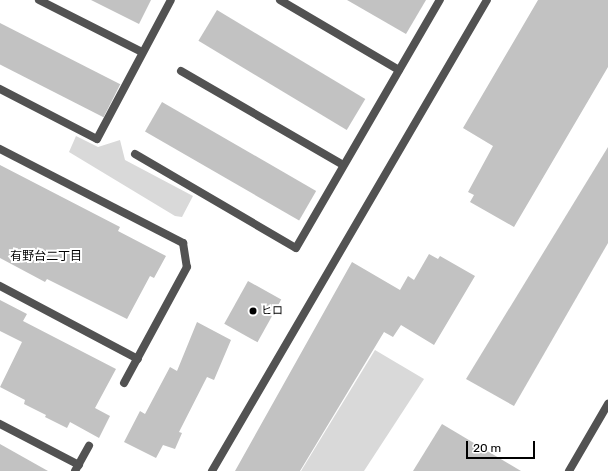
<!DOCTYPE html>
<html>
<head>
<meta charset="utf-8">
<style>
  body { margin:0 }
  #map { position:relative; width:608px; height:471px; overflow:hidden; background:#fff; font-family:Rubik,"Noto Sans JP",sans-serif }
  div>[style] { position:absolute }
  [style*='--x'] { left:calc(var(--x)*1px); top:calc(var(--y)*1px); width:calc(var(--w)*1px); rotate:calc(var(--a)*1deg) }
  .green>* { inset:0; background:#d9d9d9 }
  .building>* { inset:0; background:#c2c2c2; transform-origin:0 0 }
  .street>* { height:8px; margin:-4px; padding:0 4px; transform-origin:4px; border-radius:4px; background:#525252 }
  .dots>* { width:11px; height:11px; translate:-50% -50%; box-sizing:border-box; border:2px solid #fff; border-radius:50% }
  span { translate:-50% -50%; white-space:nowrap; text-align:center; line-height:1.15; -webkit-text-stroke:4px #fff; paint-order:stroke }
  .poi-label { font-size:11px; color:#000 }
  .left { translate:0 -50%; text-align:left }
  .neighbourhood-label { font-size:12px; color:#000 }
  .scale { position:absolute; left:466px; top:441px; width:69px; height:18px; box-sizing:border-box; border:2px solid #000; border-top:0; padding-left:5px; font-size:12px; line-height:14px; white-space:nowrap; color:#000; -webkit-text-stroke:3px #fff; paint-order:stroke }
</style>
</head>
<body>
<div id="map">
  <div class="green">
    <i style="clip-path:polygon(76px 136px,98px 147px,120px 140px,125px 160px,193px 196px,182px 217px,175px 216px,69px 152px)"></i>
    <i style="clip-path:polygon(375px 350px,424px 379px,364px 471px,301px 471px)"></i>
  </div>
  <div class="building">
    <i style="clip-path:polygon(91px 0,151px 0,139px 24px)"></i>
    <i style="clip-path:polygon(347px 0,426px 0,406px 34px)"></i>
    <i style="clip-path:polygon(538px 0,608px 0,608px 67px,514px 227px,470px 202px,474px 195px,468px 192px,493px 146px,463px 128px)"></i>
    <i style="left:217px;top:10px;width:173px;height:36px;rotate:31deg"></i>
    <i style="left:0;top:23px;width:135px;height:37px;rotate:27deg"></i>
    <i style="left:162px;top:102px;width:178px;height:34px;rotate:30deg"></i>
    <i style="clip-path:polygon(608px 147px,608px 243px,514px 406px,466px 379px)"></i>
    <i style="clip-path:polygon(0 165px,120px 227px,118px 231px,166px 256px,154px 278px,150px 276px,127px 319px,47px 279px,45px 282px,0 258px)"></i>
    <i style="clip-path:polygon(429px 254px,438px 259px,440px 256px,475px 276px,434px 345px,401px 325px,393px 337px,384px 332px,300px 471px,235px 471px,352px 262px,400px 290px,408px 276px,414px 280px)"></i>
    <i style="left:248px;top:281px;width:38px;height:49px;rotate:29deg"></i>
    <i style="clip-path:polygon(0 300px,27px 314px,23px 321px,116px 369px,95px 408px,110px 416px,99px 438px,70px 422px,67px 428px,45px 417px,46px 415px,24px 404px,25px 400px,0 387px,22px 342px,0 331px)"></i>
    <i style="clip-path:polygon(197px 322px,231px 340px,214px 380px,207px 377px,179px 432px,182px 433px,175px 449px,163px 445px,156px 458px,124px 442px,140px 411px,145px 414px,170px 367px,177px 371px)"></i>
    <i style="clip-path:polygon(442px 424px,521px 471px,413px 471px)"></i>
    <i style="clip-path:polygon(0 444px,48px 471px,0 471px)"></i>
  </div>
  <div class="street">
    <i style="--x:39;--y:0;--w:115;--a:26.8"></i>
    <i style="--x:280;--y:0;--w:138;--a:30.5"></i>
    <i style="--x:181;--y:71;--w:187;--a:30.1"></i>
    <i style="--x:0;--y:89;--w:109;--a:27.3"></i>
    <i style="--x:97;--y:139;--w:157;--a:-62"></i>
    <i style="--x:0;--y:149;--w:206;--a:27.2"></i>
    <i style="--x:183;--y:243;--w:24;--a:81"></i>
    <i style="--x:187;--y:267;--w:132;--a:118.5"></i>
    <i style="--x:135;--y:154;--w:186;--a:30.3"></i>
    <i style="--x:296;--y:248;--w:287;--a:-59.9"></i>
    <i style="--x:0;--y:286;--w:156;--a:27.9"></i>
    <i style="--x:0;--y:424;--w:89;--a:27.4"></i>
    <i style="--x:75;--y:471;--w:29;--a:-61"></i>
    <i style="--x:212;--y:471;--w:545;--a:-59.72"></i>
    <i style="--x:569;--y:471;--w:78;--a:-59.8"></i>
  </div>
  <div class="dots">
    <i style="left:253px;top:311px;background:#000"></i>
  </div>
  <div class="poi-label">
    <span class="left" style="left:261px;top:311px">ヒロ</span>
  </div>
  <div class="neighbourhood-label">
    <span style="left:46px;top:257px">有野台二丁目</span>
  </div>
  <div class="scale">20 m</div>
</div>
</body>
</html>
